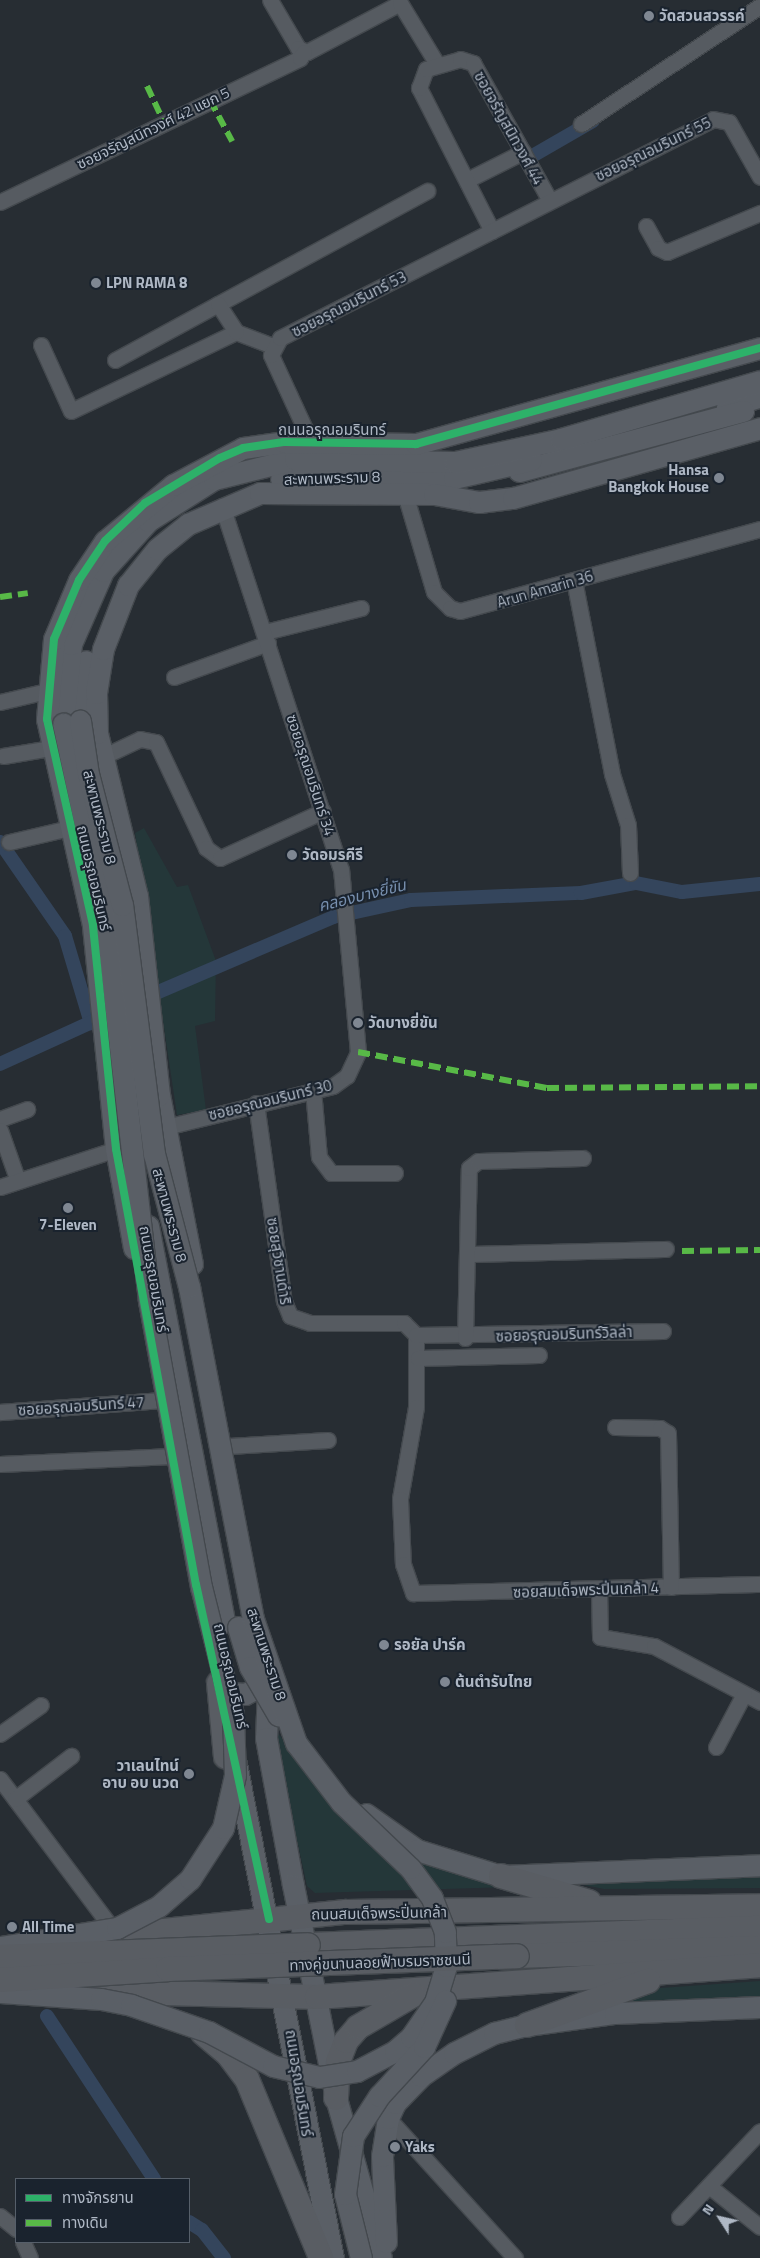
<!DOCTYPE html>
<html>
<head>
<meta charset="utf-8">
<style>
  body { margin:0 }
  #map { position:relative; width:760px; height:2258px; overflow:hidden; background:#272d33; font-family:"Titillium Web","Noto Sans Thai",sans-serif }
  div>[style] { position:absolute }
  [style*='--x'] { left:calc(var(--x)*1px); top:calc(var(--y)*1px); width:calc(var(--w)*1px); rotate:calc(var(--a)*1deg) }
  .green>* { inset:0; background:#243739 }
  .canal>* { height:14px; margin:-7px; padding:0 7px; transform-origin:7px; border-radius:7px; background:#34455c }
  .roads { filter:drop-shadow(1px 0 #44494e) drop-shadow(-1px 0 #44494e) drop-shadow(0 1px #44494e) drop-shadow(0 -1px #44494e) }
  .street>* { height:15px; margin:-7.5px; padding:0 7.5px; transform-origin:7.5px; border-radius:7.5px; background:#565b61 }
  .secondary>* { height:21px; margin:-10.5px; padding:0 10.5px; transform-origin:10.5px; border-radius:10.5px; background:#5a5f66 }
  .primary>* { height:24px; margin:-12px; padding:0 12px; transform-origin:12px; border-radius:12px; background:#595d63 }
  .bridges { filter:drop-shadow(1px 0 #44494e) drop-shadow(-1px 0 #44494e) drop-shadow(0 1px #44494e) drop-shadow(0 -1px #44494e) }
  .secondary-bridge>* { height:21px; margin:-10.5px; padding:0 10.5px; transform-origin:10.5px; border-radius:10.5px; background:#5a5f66 }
  .primary-bridge>* { height:24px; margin:-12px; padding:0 12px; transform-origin:12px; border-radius:12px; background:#595d63 }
  .quiet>* { height:6px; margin-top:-3px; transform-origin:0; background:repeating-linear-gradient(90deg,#58b947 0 12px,transparent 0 18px) }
  .cycleway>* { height:8px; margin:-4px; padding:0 4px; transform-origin:4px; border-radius:4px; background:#2db169 }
  .dots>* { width:14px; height:14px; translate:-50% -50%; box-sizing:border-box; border:2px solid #1a232e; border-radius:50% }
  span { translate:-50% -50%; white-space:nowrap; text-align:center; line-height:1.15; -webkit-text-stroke:4px #1a232e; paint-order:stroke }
  .poi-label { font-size:15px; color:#afb8c5; font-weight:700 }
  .left { translate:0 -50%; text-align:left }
  .right { translate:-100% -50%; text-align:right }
  .street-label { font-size:15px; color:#afb8c5 }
  .water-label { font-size:16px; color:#778fae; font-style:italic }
  .legend { position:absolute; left:15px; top:2178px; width:175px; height:65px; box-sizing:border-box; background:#1a232e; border:1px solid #565f6a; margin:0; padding:6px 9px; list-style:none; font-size:15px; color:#afb8c5 }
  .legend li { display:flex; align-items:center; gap:10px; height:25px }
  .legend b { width:25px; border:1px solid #565f6a }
  .north { position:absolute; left:695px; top:2193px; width:50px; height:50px; -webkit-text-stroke:4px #1a232e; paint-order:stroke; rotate:305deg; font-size:14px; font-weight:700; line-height:20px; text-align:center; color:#afb8c5 }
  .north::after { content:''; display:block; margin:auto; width:18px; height:22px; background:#afb8c5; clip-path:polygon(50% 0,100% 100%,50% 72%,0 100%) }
</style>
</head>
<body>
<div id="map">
  <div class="green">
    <i style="clip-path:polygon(144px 828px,177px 887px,188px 885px,216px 961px,215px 1021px,195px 1026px,206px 1110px,177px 1115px,135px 833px)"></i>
    <i style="clip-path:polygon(272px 1725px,335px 1809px,512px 1887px,315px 1893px,307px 1886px)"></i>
    <i style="clip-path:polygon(760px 1872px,760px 1888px,604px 1889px,569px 1882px)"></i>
    <i style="clip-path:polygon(760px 1981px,760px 2000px,601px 2005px,660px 1988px)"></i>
  </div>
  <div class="canal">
    <i style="--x:534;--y:155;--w:68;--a:-30"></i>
    <i style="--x:0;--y:842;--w:114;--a:55.3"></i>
    <i style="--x:65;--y:936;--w:91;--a:73.4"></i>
    <i style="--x:142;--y:999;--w:208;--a:-23.2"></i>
    <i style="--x:333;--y:917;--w:80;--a:-12.3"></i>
    <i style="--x:411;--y:900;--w:170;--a:-2.4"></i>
    <i style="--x:581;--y:893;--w:56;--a:-10.3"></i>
    <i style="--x:636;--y:883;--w:47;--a:11.1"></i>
    <i style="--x:682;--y:892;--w:78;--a:-5.9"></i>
    <i style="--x:0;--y:1064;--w:120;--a:-24.6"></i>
    <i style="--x:47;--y:2016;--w:195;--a:56.7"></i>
    <i style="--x:189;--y:2222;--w:15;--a:32"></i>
    <i style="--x:202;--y:2230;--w:36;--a:52"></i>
  </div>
  <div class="roads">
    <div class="street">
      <i style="--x:270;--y:0;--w:56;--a:59.7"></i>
      <i style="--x:298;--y:48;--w:10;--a:24"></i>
      <i style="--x:307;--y:52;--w:105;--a:-27.8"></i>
      <i style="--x:400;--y:3;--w:71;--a:58.8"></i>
      <i style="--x:581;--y:124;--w:214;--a:-33.4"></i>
      <i style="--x:467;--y:180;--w:63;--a:-26.6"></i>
      <i style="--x:0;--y:202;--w:333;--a:-25.6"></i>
      <i style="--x:300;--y:58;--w:7;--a:-56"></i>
      <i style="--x:646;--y:226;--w:25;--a:61"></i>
      <i style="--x:658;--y:248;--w:10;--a:24"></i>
      <i style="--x:667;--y:252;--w:101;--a:-22.8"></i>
      <i style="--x:492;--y:231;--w:161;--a:-117"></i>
      <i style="--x:419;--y:88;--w:20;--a:-70"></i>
      <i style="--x:426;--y:69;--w:35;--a:-16"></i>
      <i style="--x:460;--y:59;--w:14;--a:17"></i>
      <i style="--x:473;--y:63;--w:158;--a:60.8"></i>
      <i style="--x:218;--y:304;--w:238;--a:-28.4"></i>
      <i style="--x:41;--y:345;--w:72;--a:65.6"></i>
      <i style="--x:71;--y:411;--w:183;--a:-25.6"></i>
      <i style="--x:236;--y:332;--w:40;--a:21"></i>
      <i style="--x:115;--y:360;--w:117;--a:-28.5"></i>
      <i style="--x:218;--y:304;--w:33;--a:57"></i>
      <i style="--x:311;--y:442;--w:96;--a:-114.7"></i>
      <i style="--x:271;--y:355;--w:19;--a:-62"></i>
      <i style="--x:280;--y:338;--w:485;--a:-26.8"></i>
      <i style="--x:713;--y:119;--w:16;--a:11"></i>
      <i style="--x:729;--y:122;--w:63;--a:60.6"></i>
      <i style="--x:405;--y:494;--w:102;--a:73.5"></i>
      <i style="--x:434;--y:592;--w:23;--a:45"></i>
      <i style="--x:450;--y:608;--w:10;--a:17"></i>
      <i style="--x:460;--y:611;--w:311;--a:-15.3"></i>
      <i style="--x:574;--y:580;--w:198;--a:78.9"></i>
      <i style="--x:612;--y:774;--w:53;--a:72.6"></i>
      <i style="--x:628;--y:825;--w:48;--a:87.6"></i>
      <i style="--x:265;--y:632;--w:99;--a:-14"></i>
      <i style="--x:174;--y:677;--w:100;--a:-19.9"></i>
      <i style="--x:0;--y:702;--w:48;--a:-13.2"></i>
      <i style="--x:3;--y:756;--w:49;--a:-9.5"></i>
      <i style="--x:102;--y:757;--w:42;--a:-25.3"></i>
      <i style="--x:140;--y:739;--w:16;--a:11"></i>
      <i style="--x:156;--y:742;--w:117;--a:64.7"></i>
      <i style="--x:206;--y:848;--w:17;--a:36"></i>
      <i style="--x:220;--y:858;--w:113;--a:-24.5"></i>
      <i style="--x:9;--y:842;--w:62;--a:-13.1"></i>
      <i style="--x:313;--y:1090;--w:67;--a:84.9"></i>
      <i style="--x:319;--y:1157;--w:20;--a:53"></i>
      <i style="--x:331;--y:1173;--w:64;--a:0"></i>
      <i style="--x:256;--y:1103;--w:200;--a:82"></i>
      <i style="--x:284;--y:1301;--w:16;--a:68"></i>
      <i style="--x:290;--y:1316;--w:21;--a:19"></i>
      <i style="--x:310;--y:1323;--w:94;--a:0"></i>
      <i style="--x:404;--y:1323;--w:17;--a:45"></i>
      <i style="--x:416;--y:1335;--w:72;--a:90"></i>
      <i style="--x:416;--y:1407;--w:93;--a:99.9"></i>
      <i style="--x:400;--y:1499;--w:65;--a:87.4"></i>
      <i style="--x:403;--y:1564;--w:31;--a:71"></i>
      <i style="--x:413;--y:1593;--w:347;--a:-1.5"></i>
      <i style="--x:0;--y:1119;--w:29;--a:-20"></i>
      <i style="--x:166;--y:1127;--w:172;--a:-13.8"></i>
      <i style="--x:333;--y:1086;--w:17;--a:-36"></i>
      <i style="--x:347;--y:1076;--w:26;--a:-65"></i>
      <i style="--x:358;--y:1052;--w:183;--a:-95.3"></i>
      <i style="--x:341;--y:870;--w:383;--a:-108.1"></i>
      <i style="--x:0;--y:1130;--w:54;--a:70.6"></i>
      <i style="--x:0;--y:1187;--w:122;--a:-18.1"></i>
      <i style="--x:469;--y:1254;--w:197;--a:-1.5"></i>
      <i style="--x:416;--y:1335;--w:247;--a:-0.9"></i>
      <i style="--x:465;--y:1338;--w:170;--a:-88.7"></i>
      <i style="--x:469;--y:1168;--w:11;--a:-38"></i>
      <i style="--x:478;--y:1161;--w:105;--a:-1.6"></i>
      <i style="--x:418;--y:1358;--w:121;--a:-1.4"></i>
      <i style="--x:0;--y:1412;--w:162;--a:-4.2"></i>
      <i style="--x:615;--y:1427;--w:45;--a:1.3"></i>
      <i style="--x:660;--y:1428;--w:9;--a:32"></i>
      <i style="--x:668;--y:1433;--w:154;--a:88.9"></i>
      <i style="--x:229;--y:1446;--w:99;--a:-3.5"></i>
      <i style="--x:0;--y:1464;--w:172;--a:-2.7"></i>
      <i style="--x:599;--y:1589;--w:48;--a:88.8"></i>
      <i style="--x:600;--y:1637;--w:55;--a:9.5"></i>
      <i style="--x:654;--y:1646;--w:120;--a:27.8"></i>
      <i style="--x:0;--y:1734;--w:50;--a:-35.3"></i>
      <i style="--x:716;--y:1747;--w:60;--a:-62.2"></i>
      <i style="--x:0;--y:1779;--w:195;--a:53.1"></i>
      <i style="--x:15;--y:1799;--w:71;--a:-37.5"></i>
      <i style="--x:388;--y:2118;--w:189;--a:47.8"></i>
      <i style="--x:709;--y:2186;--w:65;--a:38.8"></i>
      <i style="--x:0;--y:2216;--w:21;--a:39"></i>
      <i style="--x:679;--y:2217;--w:118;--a:-46.7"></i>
      <i style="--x:23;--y:2242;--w:17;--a:66"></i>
    </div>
    <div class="secondary">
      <i style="--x:727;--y:407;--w:35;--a:-18"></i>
      <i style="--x:519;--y:471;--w:232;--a:-15"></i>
      <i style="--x:281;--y:479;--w:58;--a:-3.9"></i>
      <i style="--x:339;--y:475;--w:115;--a:1.5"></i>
      <i style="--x:454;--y:478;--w:79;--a:-13.2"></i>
      <i style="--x:80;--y:721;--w:60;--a:-84.3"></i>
      <i style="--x:63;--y:723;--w:79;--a:-84.2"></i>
      <i style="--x:71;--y:644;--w:80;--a:-66.3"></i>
      <i style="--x:103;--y:571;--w:67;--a:-48"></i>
      <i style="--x:148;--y:521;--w:78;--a:-32.5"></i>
      <i style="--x:214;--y:479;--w:83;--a:-13.9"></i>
      <i style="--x:295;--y:459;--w:160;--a:1.1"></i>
      <i style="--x:455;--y:462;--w:108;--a:-12.2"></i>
      <i style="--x:561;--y:439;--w:207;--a:-16.2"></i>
      <i style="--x:148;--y:1226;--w:403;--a:79.1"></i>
      <i style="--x:134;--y:1248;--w:101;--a:-100.3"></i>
      <i style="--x:116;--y:1149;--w:225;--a:-95.9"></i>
      <i style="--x:93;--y:925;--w:211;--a:-102.6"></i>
      <i style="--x:47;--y:719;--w:80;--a:-85"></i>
      <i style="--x:54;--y:639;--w:64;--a:-67"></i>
      <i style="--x:79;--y:580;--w:47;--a:-56.3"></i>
      <i style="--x:105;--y:541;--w:88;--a:-39.5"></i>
      <i style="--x:173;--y:485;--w:79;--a:-27.9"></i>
      <i style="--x:243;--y:448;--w:41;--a:-8.3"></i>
      <i style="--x:284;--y:442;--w:132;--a:0.9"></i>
      <i style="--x:416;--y:444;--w:357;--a:-15.6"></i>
      <i style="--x:192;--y:1264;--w:172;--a:-101"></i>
      <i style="--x:159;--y:1095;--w:200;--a:-96.3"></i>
      <i style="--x:137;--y:896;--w:168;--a:-103.8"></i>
      <i style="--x:97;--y:733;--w:40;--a:-91.4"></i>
      <i style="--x:96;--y:693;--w:45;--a:-81"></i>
      <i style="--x:103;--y:649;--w:69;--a:-68.7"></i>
      <i style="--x:128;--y:585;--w:46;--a:-51.1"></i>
      <i style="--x:157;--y:549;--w:40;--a:-39"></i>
      <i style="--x:188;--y:524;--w:78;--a:-23.3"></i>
      <i style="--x:260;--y:493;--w:174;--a:0.3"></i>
      <i style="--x:434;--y:494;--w:46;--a:10.1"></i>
      <i style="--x:479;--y:502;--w:34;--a:-7"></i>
      <i style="--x:513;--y:498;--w:257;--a:-15.8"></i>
      <i style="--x:219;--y:1683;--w:16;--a:40"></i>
      <i style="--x:231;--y:1693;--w:14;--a:4"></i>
      <i style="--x:245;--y:1694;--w:18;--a:-27"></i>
      <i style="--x:261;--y:1686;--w:15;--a:-58"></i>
      <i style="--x:268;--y:1687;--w:51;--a:92.2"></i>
      <i style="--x:266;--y:1738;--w:149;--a:79.6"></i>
      <i style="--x:293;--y:1885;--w:217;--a:78.6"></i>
      <i style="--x:336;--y:2098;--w:166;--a:74.3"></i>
      <i style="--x:236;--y:1764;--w:503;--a:78.89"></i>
      <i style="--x:366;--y:1814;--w:62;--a:35.2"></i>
      <i style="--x:417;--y:1850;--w:88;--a:17.2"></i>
      <i style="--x:501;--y:1876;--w:259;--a:-2.4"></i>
      <i style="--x:386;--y:2242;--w:86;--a:-92.7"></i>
      <i style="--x:382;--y:2156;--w:38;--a:-81"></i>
      <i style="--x:388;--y:2118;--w:17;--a:-65"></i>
      <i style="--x:395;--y:2103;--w:37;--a:-46"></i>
      <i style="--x:421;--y:2076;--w:40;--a:-34.9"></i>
      <i style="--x:454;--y:2053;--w:45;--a:-26.6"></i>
      <i style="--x:494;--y:2033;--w:34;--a:-14"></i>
      <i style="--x:527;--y:2025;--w:89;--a:-7.8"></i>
      <i style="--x:615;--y:2013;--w:145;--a:-2.4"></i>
    </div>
    <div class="primary">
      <i style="--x:219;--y:1683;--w:74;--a:84.6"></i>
      <i style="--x:501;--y:1876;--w:92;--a:16.5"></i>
      <i style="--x:87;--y:1939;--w:260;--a:-6"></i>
      <i style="--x:346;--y:1912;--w:414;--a:-0.8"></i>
      <i style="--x:308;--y:1945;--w:452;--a:-2.2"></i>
      <i style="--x:517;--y:1956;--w:243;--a:-1.9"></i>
      <i style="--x:86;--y:1991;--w:231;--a:1.5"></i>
      <i style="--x:317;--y:1997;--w:444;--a:-4.1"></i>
      <i style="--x:527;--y:2025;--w:129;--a:-20"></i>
      <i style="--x:203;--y:2033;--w:33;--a:40"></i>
      <i style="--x:228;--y:2054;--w:31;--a:53"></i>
      <i style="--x:247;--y:2079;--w:194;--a:67.5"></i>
      <i style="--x:336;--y:2098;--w:36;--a:-87"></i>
      <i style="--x:338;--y:2062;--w:22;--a:-69"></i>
      <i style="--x:346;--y:2041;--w:18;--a:-49"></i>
      <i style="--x:358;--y:2027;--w:64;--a:-30.2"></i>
    </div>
  </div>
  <div class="bridges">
    <div class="secondary-bridge">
      <i style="--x:238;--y:1627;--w:42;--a:73.3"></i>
      <i style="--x:250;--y:1667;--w:56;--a:59.7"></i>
      <i style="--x:0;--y:1947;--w:119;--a:-9.2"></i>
      <i style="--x:117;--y:1928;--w:47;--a:-27.6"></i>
      <i style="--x:159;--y:1906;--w:41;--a:-41.1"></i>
      <i style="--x:190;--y:1879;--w:61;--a:-57.1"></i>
      <i style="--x:223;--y:1828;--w:54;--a:-77.2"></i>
      <i style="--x:235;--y:1775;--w:61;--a:-91.9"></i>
      <i style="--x:233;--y:1714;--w:131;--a:-104.1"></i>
      <i style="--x:201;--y:1587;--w:291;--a:-100.3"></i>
      <i style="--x:149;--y:1301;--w:387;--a:-96.5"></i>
      <i style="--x:105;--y:917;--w:198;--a:-102.2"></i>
      <i style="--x:0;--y:1992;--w:101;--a:4"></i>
      <i style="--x:101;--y:1999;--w:31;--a:11"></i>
      <i style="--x:131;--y:2005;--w:83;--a:19.1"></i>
      <i style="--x:209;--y:2032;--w:72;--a:28"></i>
      <i style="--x:273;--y:2066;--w:47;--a:13.4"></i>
      <i style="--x:319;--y:2077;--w:38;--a:-9"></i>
      <i style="--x:357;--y:2071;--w:43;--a:-27.8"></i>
      <i style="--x:395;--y:2051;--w:21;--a:-41"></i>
      <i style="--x:411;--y:2037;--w:42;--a:-55.6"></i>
      <i style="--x:435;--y:2002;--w:38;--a:-73"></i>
      <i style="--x:446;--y:1966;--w:34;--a:-92"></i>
      <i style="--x:445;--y:1932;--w:36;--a:-111"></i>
      <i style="--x:432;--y:1898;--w:37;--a:-126"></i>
      <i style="--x:410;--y:1868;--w:95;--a:-136.3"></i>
      <i style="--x:341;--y:1802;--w:74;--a:-127.3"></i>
      <i style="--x:296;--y:1743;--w:131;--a:-109.1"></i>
      <i style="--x:253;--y:1619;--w:338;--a:-100.9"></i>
      <i style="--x:189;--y:1287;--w:138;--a:-104.7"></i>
      <i style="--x:154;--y:1154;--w:251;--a:-97.3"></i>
      <i style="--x:122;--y:905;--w:135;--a:-104.5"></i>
      <i style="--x:88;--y:774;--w:54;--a:-98.6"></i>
      <i style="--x:361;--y:2258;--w:66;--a:-104"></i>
      <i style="--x:345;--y:2194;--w:59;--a:-82.1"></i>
      <i style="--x:353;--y:2136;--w:48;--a:-57"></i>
      <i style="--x:379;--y:2096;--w:67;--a:-47.4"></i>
      <i style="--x:424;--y:2047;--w:51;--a:-65.5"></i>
    </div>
    <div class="primary-bridge">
      <i style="--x:0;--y:1957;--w:308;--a:-2.2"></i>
      <i style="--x:0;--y:1980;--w:168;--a:-3.7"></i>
      <i style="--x:168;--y:1969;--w:349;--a:-2.1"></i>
    </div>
  </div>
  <div class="quiet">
    <i style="--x:147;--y:86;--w:40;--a:65"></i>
    <i style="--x:210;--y:100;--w:47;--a:61.8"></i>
    <i style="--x:0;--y:597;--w:28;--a:-8"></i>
    <i style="--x:358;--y:1052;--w:192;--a:10.8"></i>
    <i style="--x:547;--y:1088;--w:213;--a:-0.5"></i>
    <i style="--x:682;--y:1251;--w:78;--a:-0.7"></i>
  </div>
  <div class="cycleway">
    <i style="--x:269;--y:1919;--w:342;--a:-102.3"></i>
    <i style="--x:196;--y:1585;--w:443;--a:-100.4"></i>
    <i style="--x:116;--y:1149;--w:225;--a:-95.9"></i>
    <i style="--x:93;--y:925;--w:211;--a:-102.6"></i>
    <i style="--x:47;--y:719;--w:80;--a:-85"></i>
    <i style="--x:54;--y:639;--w:64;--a:-67"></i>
    <i style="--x:79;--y:580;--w:47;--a:-56.3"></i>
    <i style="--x:105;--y:541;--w:55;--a:-43.5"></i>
    <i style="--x:145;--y:503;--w:87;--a:-31"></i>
    <i style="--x:220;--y:458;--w:25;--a:-23"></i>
    <i style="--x:243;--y:448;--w:41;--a:-8.3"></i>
    <i style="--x:284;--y:442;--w:132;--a:0.9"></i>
    <i style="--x:416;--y:444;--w:357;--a:-15.6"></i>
  </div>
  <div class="dots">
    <i style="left:649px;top:16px;background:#7f8792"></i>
    <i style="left:96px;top:283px;background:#7f8792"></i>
    <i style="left:719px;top:478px;background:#7f8792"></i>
    <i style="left:292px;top:855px;background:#7f8792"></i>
    <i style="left:358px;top:1023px;background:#7f8792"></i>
    <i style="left:68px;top:1208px;background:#7f8792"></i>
    <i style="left:384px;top:1645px;background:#7f8792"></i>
    <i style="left:445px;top:1682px;background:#7f8792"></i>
    <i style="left:189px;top:1774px;background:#7f8792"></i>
    <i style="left:12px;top:1927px;background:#7f8792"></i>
    <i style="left:395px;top:2147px;background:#7f8792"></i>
  </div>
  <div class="poi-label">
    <span class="left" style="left:659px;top:16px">วัดสวนสวรรค์</span>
    <span class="left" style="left:106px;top:283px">LPN RAMA 8</span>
    <span class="right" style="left:709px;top:478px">Hansa<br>Bangkok House</span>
    <span class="left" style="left:302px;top:855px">วัดอมรคีรี</span>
    <span class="left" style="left:368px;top:1023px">วัดบางยี่ขัน</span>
    <span style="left:68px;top:1225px">7-Eleven</span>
    <span class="left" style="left:394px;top:1645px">รอยัล ปาร์ค</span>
    <span class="left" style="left:455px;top:1682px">ต้นตำรับไทย</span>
    <span class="right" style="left:179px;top:1774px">วาเลนไทน์<br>อาบ อบ นวด</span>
    <span class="left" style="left:22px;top:1927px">All Time</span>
    <span class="left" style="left:405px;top:2147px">Yaks</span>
  </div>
  <div class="street-label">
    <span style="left:153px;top:128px;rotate:-26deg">ซอยจรัญสนิทวงศ์ 42 แยก 5</span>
    <span style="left:509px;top:128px;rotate:61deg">ซอยจรัญสนิทวงศ์ 44</span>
    <span style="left:653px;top:149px;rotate:-26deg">ซอยอรุณอมรินทร์ 55</span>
    <span style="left:349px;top:304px;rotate:-27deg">ซอยอรุณอมรินทร์ 53</span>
    <span style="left:332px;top:430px">ถนนอรุณอมรินทร์</span>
    <span style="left:332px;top:478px;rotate:-2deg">สะพานพระราม 8</span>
    <span style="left:545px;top:589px;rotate:-16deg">Arun Amarin 36</span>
    <span style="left:311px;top:775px;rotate:72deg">ซอยอรุณอมรินทร์ 34</span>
    <span style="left:100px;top:817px;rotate:76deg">สะพานพระราม 8</span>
    <span style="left:94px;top:878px;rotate:77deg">ถนนอรุณอมรินทร์</span>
    <span style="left:270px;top:1100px;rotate:-14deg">ซอยอรุณอมรินทร์ 30</span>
    <span style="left:170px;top:1215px;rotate:75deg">สะพานพระราม 8</span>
    <span style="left:279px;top:1261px;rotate:81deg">ซอยสุวิชานดำริ</span>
    <span style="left:154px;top:1279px;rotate:80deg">ถนนอรุณอมรินทร์</span>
    <span style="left:564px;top:1334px;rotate:-2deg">ซอยอรุณอมรินทร์วิลล่า</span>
    <span style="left:81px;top:1406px;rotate:-4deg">ซอยอรุณอมรินทร์ 47</span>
    <span style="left:586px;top:1590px;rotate:-2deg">ซอยสมเด็จพระปิ่นเกล้า 4</span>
    <span style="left:267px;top:1654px;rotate:72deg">สะพานพระราม 8</span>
    <span style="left:231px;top:1676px;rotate:77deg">ถนนอรุณอมรินทร์</span>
    <span style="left:379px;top:1913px;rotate:-1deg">ถนนสมเด็จพระปิ่นเกล้า</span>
    <span style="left:380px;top:1962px;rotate:-2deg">ทางคู่ขนานลอยฟ้าบรมราชชนนี</span>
    <span style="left:299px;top:2083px;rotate:81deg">ถนนอรุณอมรินทร์</span>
  </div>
  <div class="water-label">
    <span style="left:362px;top:895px;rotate:-14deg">คลองบางยี่ขัน</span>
  </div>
  <ul class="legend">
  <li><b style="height:6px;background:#2db169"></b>ทางจักรยาน</li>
  <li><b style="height:6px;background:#58b947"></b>ทางเดิน</li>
  </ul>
  <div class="north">N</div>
</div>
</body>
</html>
